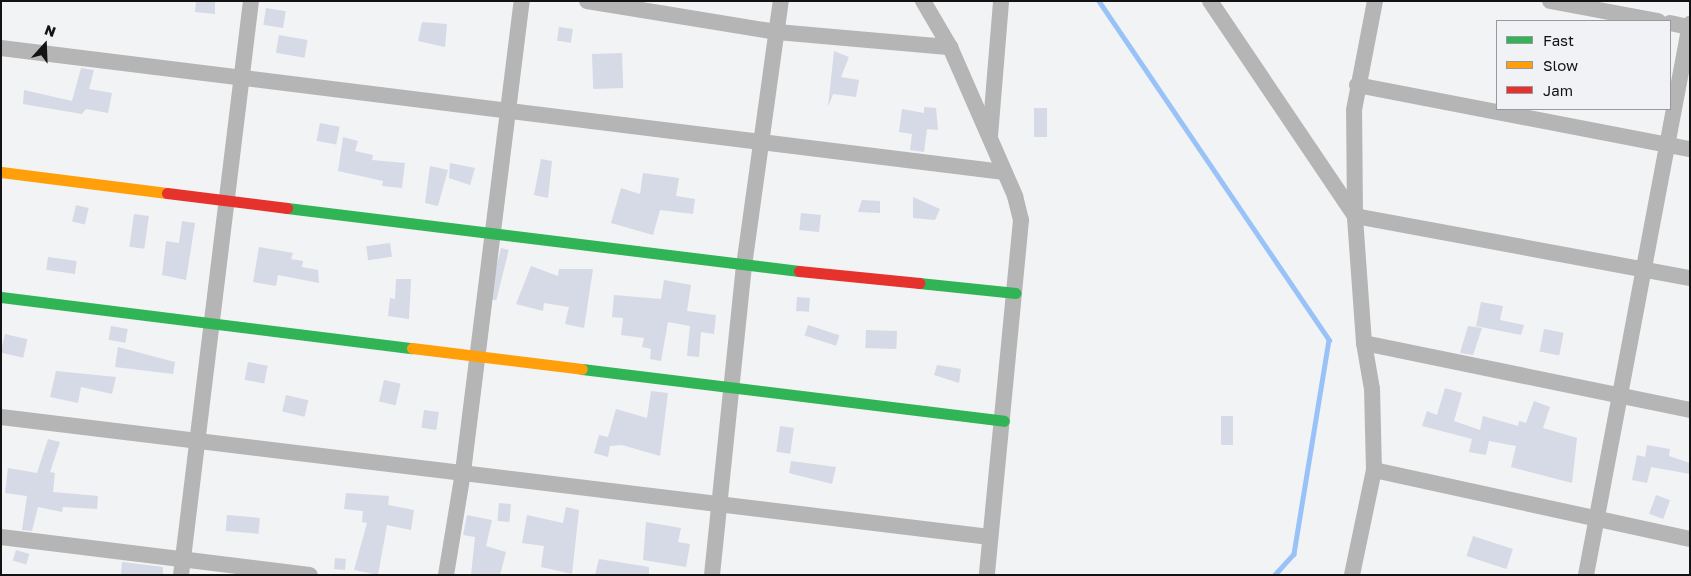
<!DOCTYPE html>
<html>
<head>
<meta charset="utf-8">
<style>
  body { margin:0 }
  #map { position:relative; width:1691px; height:576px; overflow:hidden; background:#f2f3f4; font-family:"Golos Text",sans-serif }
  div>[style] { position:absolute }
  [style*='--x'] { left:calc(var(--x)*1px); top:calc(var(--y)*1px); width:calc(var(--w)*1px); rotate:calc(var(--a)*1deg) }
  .stream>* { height:4.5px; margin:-2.25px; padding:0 2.25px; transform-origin:2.25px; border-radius:2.25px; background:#99c3f8 }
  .building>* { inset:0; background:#d6d9e6; transform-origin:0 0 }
  .street>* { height:16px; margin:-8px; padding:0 8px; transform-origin:8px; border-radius:8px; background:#b6b5b5 }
  .fast>* { height:11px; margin:-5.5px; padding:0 5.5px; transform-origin:5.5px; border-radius:5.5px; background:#30b455 }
  .slow>* { height:11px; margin:-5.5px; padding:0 5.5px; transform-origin:5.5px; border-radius:5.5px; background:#ff9f0a }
  .jam>* { height:11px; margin:-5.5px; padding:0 5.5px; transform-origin:5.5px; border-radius:5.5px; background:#e5322d }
  span { translate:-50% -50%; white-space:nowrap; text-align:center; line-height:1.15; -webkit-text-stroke:4px #f1f2f5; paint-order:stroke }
  .frame { position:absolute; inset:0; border:2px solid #131314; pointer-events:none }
  .legend { position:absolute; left:1496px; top:20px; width:175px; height:90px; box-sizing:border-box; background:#f1f2f5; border:1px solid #98999b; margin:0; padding:6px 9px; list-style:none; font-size:15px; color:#131314 }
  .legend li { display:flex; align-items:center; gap:10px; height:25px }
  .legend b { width:25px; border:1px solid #98999b }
  .north { position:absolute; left:20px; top:20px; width:50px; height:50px; -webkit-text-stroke:4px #f1f2f5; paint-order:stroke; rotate:20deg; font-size:14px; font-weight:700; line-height:20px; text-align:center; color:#131314 }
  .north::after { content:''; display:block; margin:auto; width:18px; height:22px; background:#131314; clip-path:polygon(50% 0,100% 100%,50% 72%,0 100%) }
</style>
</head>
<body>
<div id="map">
  <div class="stream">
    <i style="--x:1099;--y:1;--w:410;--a:55.8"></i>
    <i style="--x:1329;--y:340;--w:217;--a:99.3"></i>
    <i style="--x:1294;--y:554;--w:28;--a:132"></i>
  </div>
  <div class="building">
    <i style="clip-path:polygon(196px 1px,215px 1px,215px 14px,195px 12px)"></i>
    <i style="left:266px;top:8px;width:20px;height:17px;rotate:9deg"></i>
    <i style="clip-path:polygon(422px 22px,447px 24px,445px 47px,418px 41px)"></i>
    <i style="left:559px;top:27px;width:14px;height:14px;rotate:8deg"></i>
    <i style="left:279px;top:35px;width:29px;height:18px;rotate:10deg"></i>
    <i style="clip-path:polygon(834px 51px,849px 57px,841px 77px,859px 80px,856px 97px,833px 94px,828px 107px)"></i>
    <i style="left:622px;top:53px;width:35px;height:30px;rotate:88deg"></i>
    <i style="clip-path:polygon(81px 68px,94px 70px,89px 89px,112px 93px,108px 113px,86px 109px,82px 114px,23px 104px,24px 90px,72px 101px)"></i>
    <i style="clip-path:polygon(924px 107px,936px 108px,938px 130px,927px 129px,924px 152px,910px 150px,912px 134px,899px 132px,902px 109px,924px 113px)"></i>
    <i style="left:1034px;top:108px;width:13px;height:29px"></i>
    <i style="left:320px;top:123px;width:20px;height:18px;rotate:11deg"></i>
    <i style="clip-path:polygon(343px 137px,358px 141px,355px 151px,373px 155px,372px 160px,405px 163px,402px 188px,382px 186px,383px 181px,338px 171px)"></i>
    <i style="clip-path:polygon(541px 159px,552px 161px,548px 198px,534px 195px)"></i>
    <i style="clip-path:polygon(450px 163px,475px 168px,470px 185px,449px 178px)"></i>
    <i style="clip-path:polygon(430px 166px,448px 170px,438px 206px,425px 203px)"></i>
    <i style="clip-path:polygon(643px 173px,679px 178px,676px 196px,695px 199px,693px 214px,660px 210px,653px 235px,611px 223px,621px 188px,640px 194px)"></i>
    <i style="clip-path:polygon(913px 197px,940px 209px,935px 220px,913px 218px)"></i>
    <i style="clip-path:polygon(862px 200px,880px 201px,880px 213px,858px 212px)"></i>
    <i style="left:76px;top:205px;width:13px;height:17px;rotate:13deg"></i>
    <i style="left:801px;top:213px;width:20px;height:17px;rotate:6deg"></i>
    <i style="left:134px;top:214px;width:15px;height:33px;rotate:8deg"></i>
    <i style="clip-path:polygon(182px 221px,195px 223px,186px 280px,162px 275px,166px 241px,179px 243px)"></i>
    <i style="left:390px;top:243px;width:14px;height:24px;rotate:82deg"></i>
    <i style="clip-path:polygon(259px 247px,293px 253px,291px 259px,303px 261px,302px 267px,318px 270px,319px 283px,278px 275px,276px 286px,253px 282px)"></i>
    <i style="left:501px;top:248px;width:8px;height:52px;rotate:14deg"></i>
    <i style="left:48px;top:257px;width:29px;height:13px;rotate:8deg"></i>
    <i style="clip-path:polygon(531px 266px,558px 276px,559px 269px,593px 269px,584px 328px,565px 324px,569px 307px,544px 303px,543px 311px,516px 304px)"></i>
    <i style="clip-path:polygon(396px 279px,411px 279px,409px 319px,388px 316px,390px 298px,395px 299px)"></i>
    <i style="clip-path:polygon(664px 280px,691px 285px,687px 311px,716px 315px,714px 334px,701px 332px,699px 357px,687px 356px,690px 326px,668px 322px,661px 361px,650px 359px,651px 349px,642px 347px,644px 338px,621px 335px,623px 318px,612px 317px,614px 295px,661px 299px)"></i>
    <i style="left:797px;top:297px;width:13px;height:14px;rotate:4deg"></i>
    <i style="clip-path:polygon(1481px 302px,1503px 306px,1500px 320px,1524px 325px,1521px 335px,1476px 326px)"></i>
    <i style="left:808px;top:325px;width:33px;height:11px;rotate:18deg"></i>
    <i style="left:111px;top:326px;width:17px;height:14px;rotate:10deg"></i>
    <i style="clip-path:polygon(1468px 326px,1482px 328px,1473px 355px,1460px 353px)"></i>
    <i style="left:1544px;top:329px;width:20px;height:23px;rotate:11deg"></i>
    <i style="left:866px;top:330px;width:31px;height:18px;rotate:2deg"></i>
    <i style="left:5px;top:334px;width:23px;height:19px;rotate:13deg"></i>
    <i style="clip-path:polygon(118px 347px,175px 362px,173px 374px,115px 367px)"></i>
    <i style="left:248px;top:362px;width:20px;height:18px;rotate:11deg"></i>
    <i style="clip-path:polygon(937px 365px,961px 369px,959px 383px,934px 375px)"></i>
    <i style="clip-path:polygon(56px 371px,116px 377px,112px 394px,81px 387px,78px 403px,50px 397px)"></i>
    <i style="left:384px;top:380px;width:17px;height:22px;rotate:13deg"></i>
    <i style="clip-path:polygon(1445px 388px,1462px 393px,1454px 421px,1480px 430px,1483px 416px,1518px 426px,1519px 421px,1526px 423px,1534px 401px,1550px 407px,1543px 428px,1577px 438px,1572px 483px,1511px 467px,1516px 446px,1489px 441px,1486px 455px,1469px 452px,1472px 439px,1422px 426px,1427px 411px,1437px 415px)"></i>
    <i style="clip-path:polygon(651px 391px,668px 393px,660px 456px,622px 445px,610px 446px,608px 457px,594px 453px,599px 435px,608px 437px,616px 409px,647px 418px)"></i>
    <i style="left:286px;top:395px;width:23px;height:17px;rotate:13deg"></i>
    <i style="left:424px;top:410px;width:15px;height:18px;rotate:8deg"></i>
    <i style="left:1221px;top:416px;width:12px;height:29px"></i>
    <i style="left:780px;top:426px;width:14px;height:26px;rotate:8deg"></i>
    <i style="clip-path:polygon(48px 439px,60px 442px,50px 472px,55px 473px,53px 492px,98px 496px,97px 509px,63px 507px,62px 512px,38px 507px,32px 531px,22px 530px,27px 496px,5px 493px,8px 468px,37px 473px)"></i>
    <i style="clip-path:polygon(1647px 445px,1670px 449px,1669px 456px,1690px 463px,1690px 474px,1651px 467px,1647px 483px,1632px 480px,1637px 455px,1645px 457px)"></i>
    <i style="clip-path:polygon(791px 461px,836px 467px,832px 484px,789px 473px)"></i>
    <i style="clip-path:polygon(346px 493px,389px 496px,388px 505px,414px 510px,411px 530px,387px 525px,378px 575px,354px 570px,367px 523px,362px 522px,363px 511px,344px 509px)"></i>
    <i style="left:1656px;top:495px;width:15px;height:20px;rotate:20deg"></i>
    <i style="left:499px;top:503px;width:12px;height:18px;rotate:5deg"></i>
    <i style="clip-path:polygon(566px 507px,579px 510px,572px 574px,541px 567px,544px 546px,522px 543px,527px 515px,563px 523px)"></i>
    <i style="left:227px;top:515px;width:33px;height:16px;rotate:5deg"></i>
    <i style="clip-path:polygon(467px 515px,492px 520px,486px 546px,506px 552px,500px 575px,471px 575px,475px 537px,463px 535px)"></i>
    <i style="clip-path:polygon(646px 522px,681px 528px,678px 542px,690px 544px,686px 567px,643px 560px)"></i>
    <i style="left:1473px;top:536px;width:42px;height:21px;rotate:18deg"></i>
    <i style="left:16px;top:550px;width:14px;height:11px;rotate:17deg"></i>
    <i style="left:335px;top:558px;width:11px;height:11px;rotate:5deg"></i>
    <i style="clip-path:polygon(599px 559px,649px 567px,649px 575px,595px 575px)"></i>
    <i style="clip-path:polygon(122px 562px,163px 567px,163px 575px,121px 574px)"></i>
  </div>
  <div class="street">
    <i style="--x:587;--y:1;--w:193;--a:9.3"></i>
    <i style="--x:777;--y:32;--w:174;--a:5"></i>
    <i style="--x:923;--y:1;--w:53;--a:59.6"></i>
    <i style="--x:950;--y:47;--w:163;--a:66.4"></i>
    <i style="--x:1015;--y:196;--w:25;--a:76"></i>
    <i style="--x:1021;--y:220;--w:357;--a:95.5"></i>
    <i style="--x:1210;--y:1;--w:259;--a:56"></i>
    <i style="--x:1355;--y:216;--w:341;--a:10.5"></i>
    <i style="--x:1550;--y:1;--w:110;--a:10.5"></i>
    <i style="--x:1670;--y:23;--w:19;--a:12"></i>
    <i style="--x:1;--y:48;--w:1011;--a:7.05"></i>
    <i style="--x:1357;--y:85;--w:339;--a:10.9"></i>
    <i style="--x:990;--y:136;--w:135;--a:-85.3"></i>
    <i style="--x:1364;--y:343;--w:333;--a:11.6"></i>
    <i style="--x:1;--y:417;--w:996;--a:6.92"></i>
    <i style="--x:1374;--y:470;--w:323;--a:12.3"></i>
    <i style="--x:1;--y:537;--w:311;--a:7"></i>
    <i style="--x:181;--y:575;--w:578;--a:-83.05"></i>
    <i style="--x:446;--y:575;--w:104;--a:-80.6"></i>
    <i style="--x:463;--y:472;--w:475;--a:-82.9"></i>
    <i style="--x:712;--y:575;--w:311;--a:-84.1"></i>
    <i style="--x:744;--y:266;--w:268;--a:-82.1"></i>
    <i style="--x:1352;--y:575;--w:107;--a:-78.2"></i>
    <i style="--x:1374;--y:470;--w:81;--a:-91.4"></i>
    <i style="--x:1372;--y:389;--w:47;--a:-99.9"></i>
    <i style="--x:1364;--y:343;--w:127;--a:-94.1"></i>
    <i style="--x:1355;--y:216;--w:106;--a:-90.5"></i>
    <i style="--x:1354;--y:110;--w:111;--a:-79.1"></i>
    <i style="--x:1586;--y:575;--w:561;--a:-79.31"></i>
  </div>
  <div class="fast">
    <i style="--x:287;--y:208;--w:516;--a:7.01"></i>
    <i style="--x:919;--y:283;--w:97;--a:5.9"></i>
    <i style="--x:1;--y:297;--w:414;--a:7.1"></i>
    <i style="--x:582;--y:369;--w:425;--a:7"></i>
  </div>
  <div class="slow">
    <i style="--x:1;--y:172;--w:167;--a:7.2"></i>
    <i style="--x:412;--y:348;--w:171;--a:7"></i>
  </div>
  <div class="jam">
    <i style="--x:167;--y:193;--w:121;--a:7.1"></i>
    <i style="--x:799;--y:271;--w:121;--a:5.7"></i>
  </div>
  <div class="frame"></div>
  <ul class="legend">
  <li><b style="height:6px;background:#30b455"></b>Fast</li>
  <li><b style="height:6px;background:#ff9f0a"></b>Slow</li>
  <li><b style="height:6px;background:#e5322d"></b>Jam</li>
  </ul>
  <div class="north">N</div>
</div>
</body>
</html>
